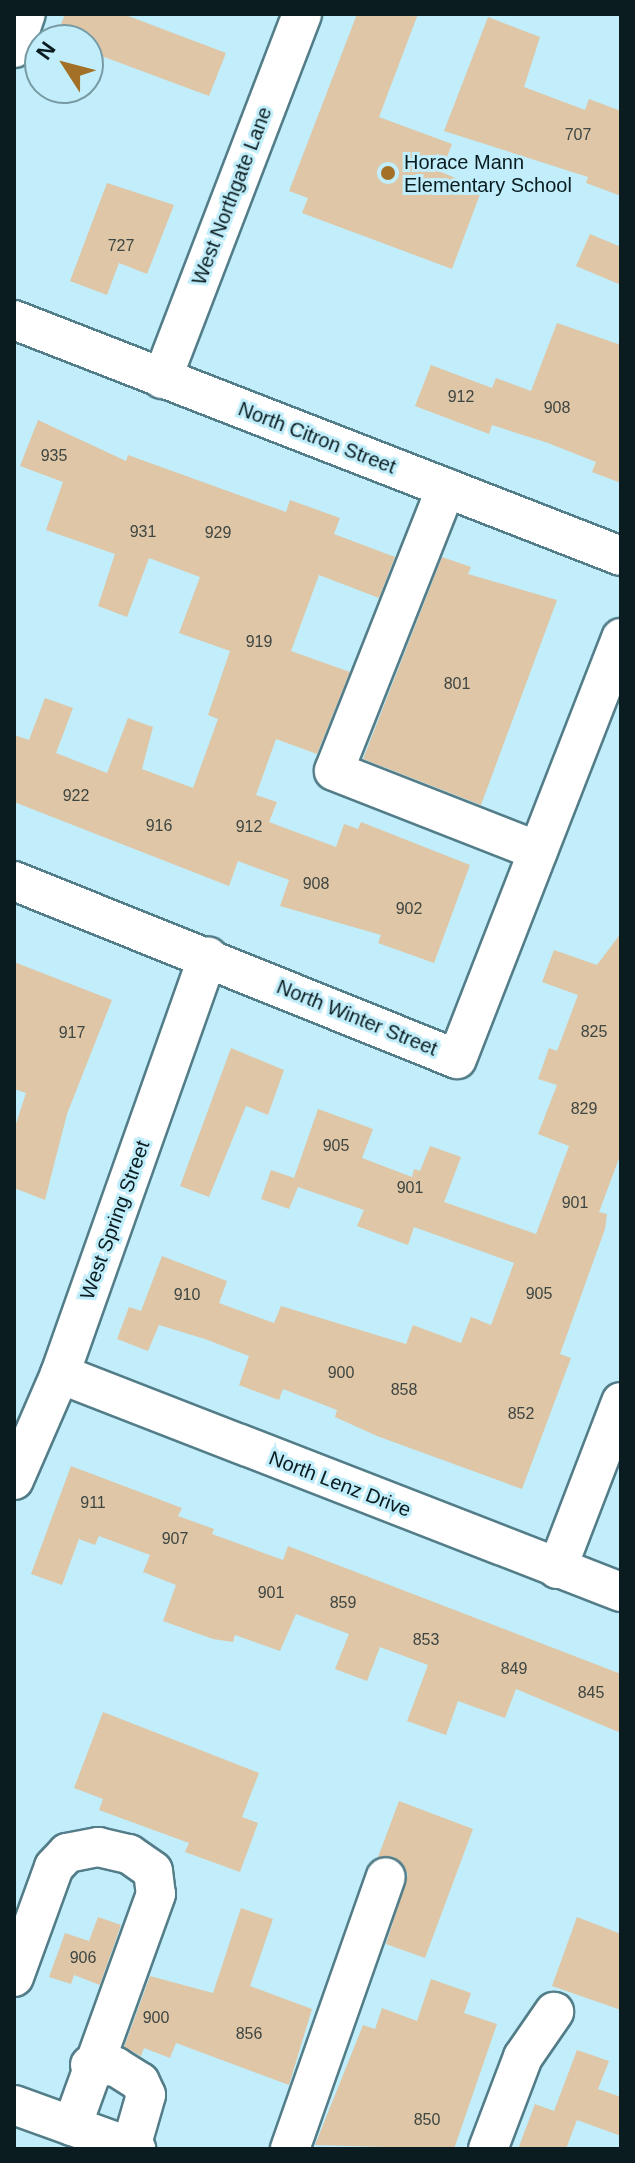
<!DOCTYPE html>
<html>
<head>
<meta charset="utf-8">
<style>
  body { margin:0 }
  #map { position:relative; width:635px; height:2163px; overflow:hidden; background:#c1eefa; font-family:Arial,sans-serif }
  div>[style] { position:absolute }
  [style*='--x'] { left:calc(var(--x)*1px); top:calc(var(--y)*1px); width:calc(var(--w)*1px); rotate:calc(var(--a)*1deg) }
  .building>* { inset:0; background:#dec6a7 }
  .roads { filter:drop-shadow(2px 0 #537d88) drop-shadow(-2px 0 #537d88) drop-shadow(0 2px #537d88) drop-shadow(0 -2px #537d88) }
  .minor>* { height:38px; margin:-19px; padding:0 19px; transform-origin:19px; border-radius:19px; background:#fff }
  .dots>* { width:22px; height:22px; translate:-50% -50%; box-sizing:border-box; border:4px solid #c1eefa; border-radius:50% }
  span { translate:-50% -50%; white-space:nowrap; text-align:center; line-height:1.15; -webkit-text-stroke:6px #c1eefa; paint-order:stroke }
  .number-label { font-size:16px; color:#3f4642 }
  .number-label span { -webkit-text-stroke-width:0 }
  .poi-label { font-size:20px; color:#0a1c20 }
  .left { translate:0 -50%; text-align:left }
  .street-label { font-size:20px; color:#0a1c20 }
  .frame { position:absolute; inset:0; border:16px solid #0a1c20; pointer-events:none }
  .north { position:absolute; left:24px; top:24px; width:80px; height:80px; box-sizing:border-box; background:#c1eefa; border:2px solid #789aa3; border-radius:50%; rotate:306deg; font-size:22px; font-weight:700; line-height:32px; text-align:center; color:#0a1c20 }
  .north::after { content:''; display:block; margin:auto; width:28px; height:36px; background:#a27127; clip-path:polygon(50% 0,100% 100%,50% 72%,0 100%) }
</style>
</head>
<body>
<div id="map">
  <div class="building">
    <i style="clip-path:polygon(65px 14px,123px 14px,226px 53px,209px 96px,88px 51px,88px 40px,55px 40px)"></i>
    <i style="clip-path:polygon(357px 14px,418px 14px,379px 117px,452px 144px,441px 172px,482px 189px,452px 269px,302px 213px,308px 198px,289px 191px)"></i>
    <i style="clip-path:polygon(488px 17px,540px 37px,524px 87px,585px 110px,589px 99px,621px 111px,621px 196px,586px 183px,588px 177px,444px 131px)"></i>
    <i style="clip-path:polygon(107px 183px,174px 205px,147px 274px,119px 263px,107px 295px,70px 281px)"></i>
    <i style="clip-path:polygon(590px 234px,621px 247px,621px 285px,576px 266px)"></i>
    <i style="clip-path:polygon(557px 323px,621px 345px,621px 483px,592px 472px,596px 462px,548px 443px,492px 425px,489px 434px,415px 406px,431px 365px,492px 388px,496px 378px,531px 391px)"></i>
    <i style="clip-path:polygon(38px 420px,126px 461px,128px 455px,286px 512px,290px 500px,340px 518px,334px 534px,395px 557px,379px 598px,319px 575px,291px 651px,350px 672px,317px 754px,276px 739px,256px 795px,277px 802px,269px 822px,336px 847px,344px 824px,358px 829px,361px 822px,470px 865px,434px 963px,378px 943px,381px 935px,280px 906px,289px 880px,238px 861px,229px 886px,14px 802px,14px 735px,29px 740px,45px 698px,73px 708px,56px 753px,107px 773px,128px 718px,153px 727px,142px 769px,193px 788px,218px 719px,208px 715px,230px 651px,179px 633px,200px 577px,149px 558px,127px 617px,98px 606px,115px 554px,46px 530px,63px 482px,20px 466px)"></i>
    <i style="clip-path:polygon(442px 557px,471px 567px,468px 574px,557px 600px,481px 805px,363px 759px)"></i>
    <i style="clip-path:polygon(621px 933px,621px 1153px,599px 1212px,607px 1214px,605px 1229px,560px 1354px,571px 1358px,522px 1489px,377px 1436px,335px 1417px,337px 1410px,283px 1389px,279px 1400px,239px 1385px,249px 1356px,205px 1339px,159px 1325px,148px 1351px,117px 1339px,129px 1307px,141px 1311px,162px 1256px,227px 1281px,219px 1303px,274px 1323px,281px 1306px,406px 1344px,413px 1325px,461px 1343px,471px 1317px,491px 1325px,514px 1263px,414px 1227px,408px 1245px,357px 1226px,364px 1210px,298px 1187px,289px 1209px,261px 1199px,271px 1170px,294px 1178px,318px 1109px,373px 1129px,362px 1158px,412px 1177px,414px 1169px,420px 1171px,430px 1146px,461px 1157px,444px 1202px,536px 1234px,569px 1146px,538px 1134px,557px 1085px,538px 1079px,549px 1048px,557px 1051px,578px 995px,542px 982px,554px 950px,597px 965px)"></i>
    <i style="clip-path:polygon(14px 962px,112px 1000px,67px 1114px,45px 1200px,14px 1188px,14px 1130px,26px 1093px,14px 1089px)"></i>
    <i style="clip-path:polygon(231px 1048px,284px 1070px,268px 1115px,246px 1106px,209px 1197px,180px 1186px)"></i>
    <i style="clip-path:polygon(71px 1466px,182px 1508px,178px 1516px,214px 1529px,212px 1534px,283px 1560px,288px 1546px,621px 1674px,621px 1733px,516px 1689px,505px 1718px,458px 1701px,446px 1735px,407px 1721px,428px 1665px,380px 1647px,367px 1681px,335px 1669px,349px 1634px,296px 1614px,280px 1651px,235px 1635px,233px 1642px,213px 1639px,163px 1621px,176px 1585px,143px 1572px,150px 1555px,99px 1536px,95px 1545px,79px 1539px,62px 1585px,31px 1574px)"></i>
    <i style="clip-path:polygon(103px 1712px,259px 1773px,242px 1817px,258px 1823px,240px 1872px,185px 1852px,189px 1843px,99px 1810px,103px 1799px,74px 1788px)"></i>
    <i style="clip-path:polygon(399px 1801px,473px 1829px,425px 1958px,386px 1944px,408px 1874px,394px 1857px,378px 1857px)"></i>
    <i style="clip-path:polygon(241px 1908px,273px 1919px,250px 1986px,312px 2009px,289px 2085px,176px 2043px,170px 2058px,144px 2048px,141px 2056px,124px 2047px,150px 1976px,213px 1993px)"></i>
    <i style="clip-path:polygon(98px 1917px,121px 1925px,100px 1985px,74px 1975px,71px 1984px,49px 1977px,65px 1933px,89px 1941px)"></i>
    <i style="clip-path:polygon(577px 1917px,621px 1934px,621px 2010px,552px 1986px)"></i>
    <i style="clip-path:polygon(431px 1979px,471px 1993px,464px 2013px,497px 2024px,454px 2149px,315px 2145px,363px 2025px,375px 2029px,382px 2008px,417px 2021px)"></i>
    <i style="clip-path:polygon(577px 2050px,609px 2061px,598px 2089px,621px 2097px,621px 2136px,577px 2120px,566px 2149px,518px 2149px,535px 2104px,554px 2111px)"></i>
  </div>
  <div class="roads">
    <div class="minor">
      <i style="--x:14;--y:48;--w:36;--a:-71"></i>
      <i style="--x:14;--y:320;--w:651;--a:21.25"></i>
      <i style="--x:162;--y:379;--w:391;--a:-69"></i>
      <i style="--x:446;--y:488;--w:304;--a:111.6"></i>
      <i style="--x:334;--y:771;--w:219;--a:21.4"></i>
      <i style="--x:14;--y:881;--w:477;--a:21.9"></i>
      <i style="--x:457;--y:1059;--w:452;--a:-68.7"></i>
      <i style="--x:60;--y:1374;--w:602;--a:21.24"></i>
      <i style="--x:14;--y:1480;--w:116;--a:-66.5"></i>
      <i style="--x:60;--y:1374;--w:443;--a:-70.5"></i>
      <i style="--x:557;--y:1569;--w:179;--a:-69"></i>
      <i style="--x:14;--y:1977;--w:117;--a:-70"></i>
      <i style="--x:54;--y:1867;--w:19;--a:-47"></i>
      <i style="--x:67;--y:1853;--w:32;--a:-11"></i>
      <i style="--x:98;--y:1847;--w:32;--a:13"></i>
      <i style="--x:129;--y:1854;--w:29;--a:35"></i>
      <i style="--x:153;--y:1871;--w:23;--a:83"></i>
      <i style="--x:156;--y:1894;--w:247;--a:109.9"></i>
      <i style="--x:90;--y:2065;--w:26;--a:4"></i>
      <i style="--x:116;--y:2067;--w:28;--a:32"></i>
      <i style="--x:140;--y:2082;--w:14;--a:65"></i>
      <i style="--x:146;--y:2095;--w:54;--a:106.1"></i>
      <i style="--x:14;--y:2105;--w:130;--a:19.8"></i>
      <i style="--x:290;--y:2149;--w:288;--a:-70.6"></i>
      <i style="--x:488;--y:2149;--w:98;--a:-69.2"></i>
      <i style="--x:523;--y:2057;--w:55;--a:-55.4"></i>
    </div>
  </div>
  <div class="dots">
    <i style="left:388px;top:173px;background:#a27127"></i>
  </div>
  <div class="number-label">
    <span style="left:578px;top:135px">707</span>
    <span style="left:121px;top:246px">727</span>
    <span style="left:461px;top:397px">912</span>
    <span style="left:557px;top:408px">908</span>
    <span style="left:54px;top:456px">935</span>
    <span style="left:143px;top:532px">931</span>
    <span style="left:218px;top:533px">929</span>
    <span style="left:259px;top:642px">919</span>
    <span style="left:457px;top:684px">801</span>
    <span style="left:76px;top:796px">922</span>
    <span style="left:159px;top:826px">916</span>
    <span style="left:249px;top:827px">912</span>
    <span style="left:316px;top:884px">908</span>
    <span style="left:409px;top:909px">902</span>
    <span style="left:594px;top:1032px">825</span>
    <span style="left:72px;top:1033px">917</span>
    <span style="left:584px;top:1109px">829</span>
    <span style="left:336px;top:1146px">905</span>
    <span style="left:410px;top:1188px">901</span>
    <span style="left:575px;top:1203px">901</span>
    <span style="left:539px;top:1294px">905</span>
    <span style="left:187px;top:1295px">910</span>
    <span style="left:341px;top:1373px">900</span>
    <span style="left:404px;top:1390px">858</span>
    <span style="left:521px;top:1414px">852</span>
    <span style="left:93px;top:1503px">911</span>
    <span style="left:175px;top:1539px">907</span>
    <span style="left:271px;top:1593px">901</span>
    <span style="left:343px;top:1603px">859</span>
    <span style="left:426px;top:1640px">853</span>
    <span style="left:514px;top:1669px">849</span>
    <span style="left:591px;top:1693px">845</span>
    <span style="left:83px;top:1958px">906</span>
    <span style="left:156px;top:2018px">900</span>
    <span style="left:249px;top:2034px">856</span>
    <span style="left:427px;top:2120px">850</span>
  </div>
  <div class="poi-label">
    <span class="left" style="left:404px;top:174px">Horace Mann<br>Elementary School</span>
  </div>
  <div class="street-label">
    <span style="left:232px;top:196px;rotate:-69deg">West Northgate Lane</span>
    <span style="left:317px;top:438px;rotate:21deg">North Citron Street</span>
    <span style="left:357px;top:1018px;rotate:22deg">North Winter Street</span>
    <span style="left:115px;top:1220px;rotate:-70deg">West Spring Street</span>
    <span style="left:340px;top:1484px;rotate:21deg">North Lenz Drive</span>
  </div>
  <div class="frame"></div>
  <div class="north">N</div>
</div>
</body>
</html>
